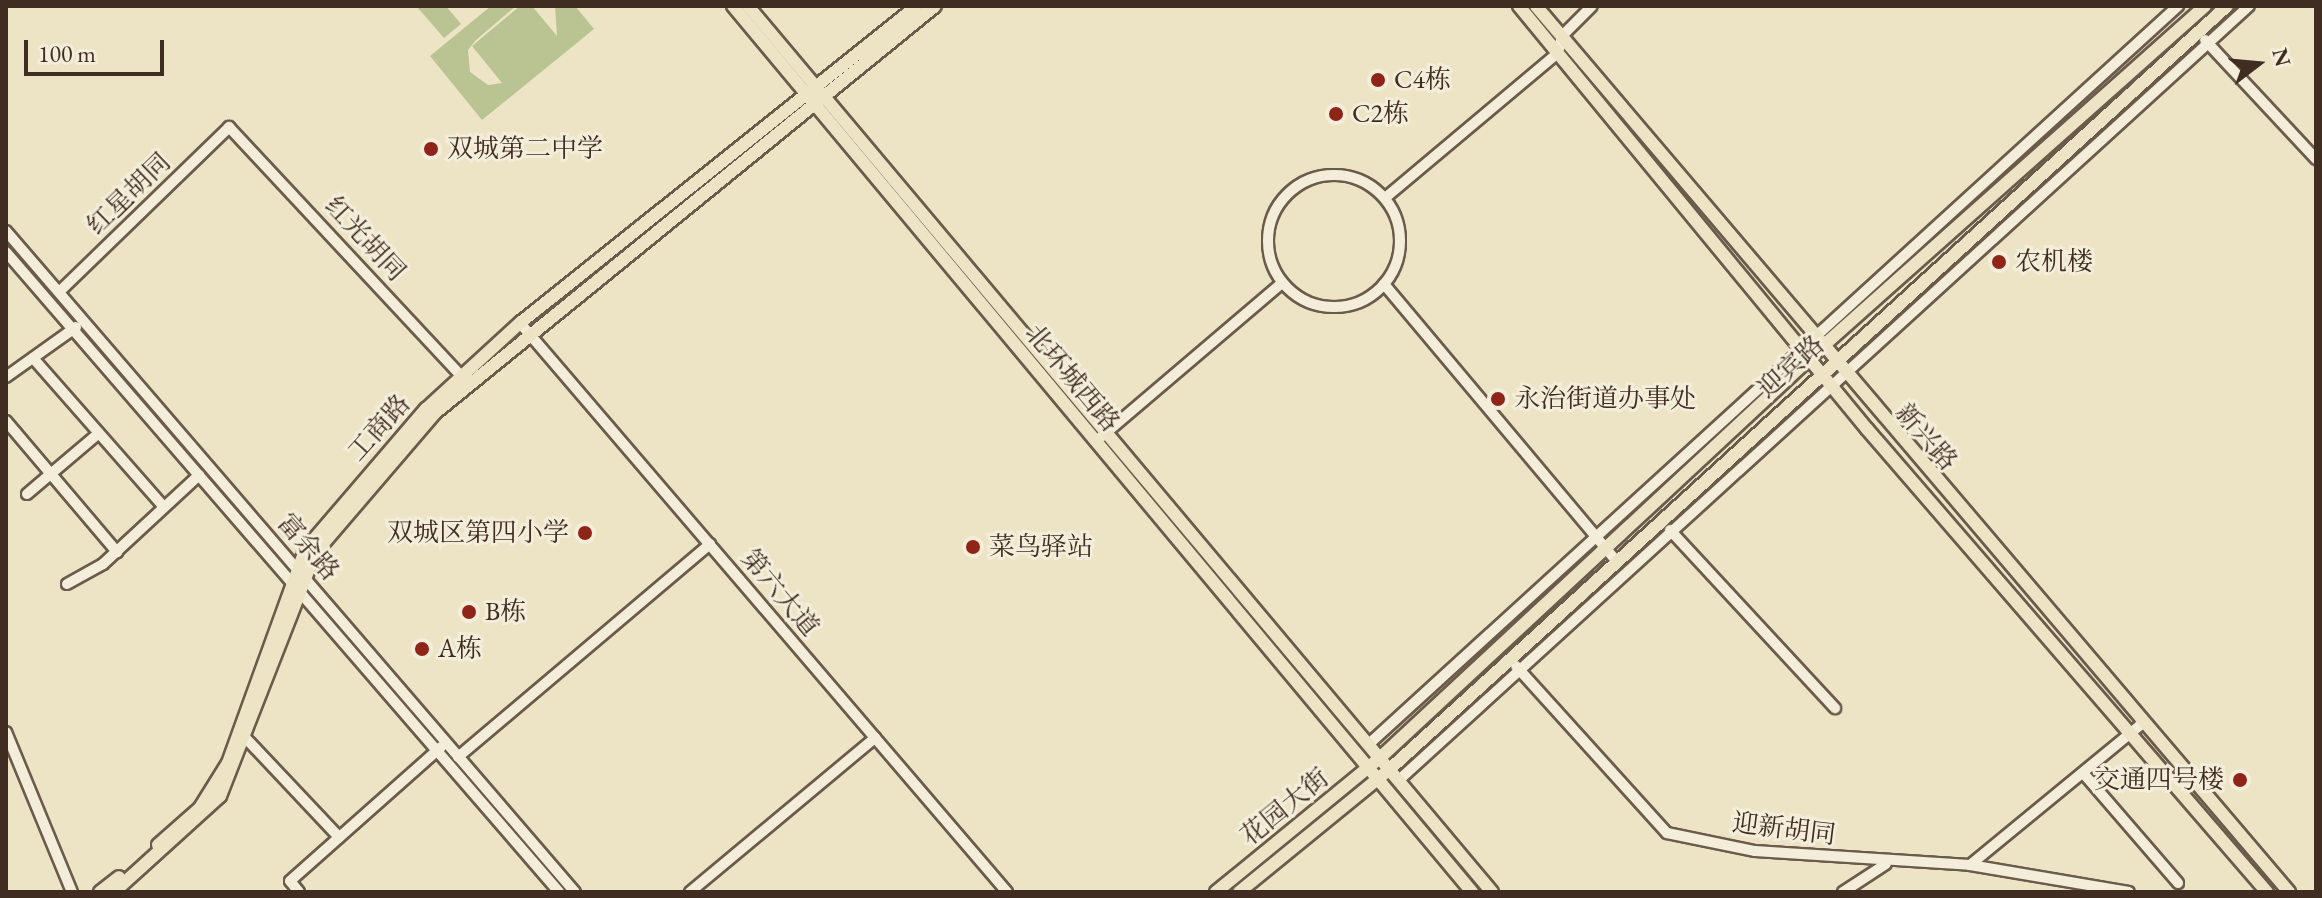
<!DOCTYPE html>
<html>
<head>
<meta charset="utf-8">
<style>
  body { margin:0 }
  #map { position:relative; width:2322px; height:898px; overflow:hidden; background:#ede4c6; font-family:"EB Garamond","Noto Serif SC",serif }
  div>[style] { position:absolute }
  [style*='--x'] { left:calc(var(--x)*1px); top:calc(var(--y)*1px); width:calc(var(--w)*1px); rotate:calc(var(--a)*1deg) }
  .green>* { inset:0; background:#bac493 }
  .roads { filter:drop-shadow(2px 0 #6b5b4b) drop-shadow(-2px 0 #6b5b4b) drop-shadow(0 2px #6b5b4b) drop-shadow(0 -2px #6b5b4b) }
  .minor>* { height:10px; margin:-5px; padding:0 5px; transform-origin:5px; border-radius:5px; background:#f3edda }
  .minor>.ring { margin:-5px; padding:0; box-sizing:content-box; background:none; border:10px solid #f3edda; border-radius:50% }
  .major>* { height:12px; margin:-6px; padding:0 6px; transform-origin:6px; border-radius:6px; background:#ede4c6 }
  .dots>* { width:22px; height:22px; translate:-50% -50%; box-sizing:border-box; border:4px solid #f3edda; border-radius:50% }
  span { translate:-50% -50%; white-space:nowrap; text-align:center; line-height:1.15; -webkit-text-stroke:6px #f3edda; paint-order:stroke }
  .poi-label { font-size:26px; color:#402d22 }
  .left { translate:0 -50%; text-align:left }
  .right { translate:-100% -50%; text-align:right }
  .street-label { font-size:26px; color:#402d22 }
  .frame { position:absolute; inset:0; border:8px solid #402d22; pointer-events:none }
  .north { position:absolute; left:2218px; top:24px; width:80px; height:80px; -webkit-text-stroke:6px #f3edda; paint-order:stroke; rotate:74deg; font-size:22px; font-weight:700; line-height:32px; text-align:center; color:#402d22 }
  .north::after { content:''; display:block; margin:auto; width:28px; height:36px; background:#402d22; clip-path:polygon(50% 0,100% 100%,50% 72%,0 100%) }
  .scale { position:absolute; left:24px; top:40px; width:140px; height:36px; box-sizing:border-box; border:4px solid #402d22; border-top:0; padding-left:10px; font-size:24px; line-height:28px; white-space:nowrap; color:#402d22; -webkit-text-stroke:6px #f3edda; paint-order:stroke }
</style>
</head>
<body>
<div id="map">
  <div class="green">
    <i style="clip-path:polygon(446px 6px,461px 24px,444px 38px,418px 8px)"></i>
    <i style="clip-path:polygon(491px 6px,516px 6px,476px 40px,468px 50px,470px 72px,488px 85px,502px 83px,472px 46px,520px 6px,532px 6px,557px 36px,555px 6px,575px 6px,594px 29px,482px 120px,430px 56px)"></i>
  </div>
  <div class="roads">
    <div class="minor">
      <i style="--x:2205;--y:40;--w:163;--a:47"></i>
      <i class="ring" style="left:1268px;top:175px;width:122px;height:122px"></i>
      <i style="--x:1385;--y:198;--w:226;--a:-40"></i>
      <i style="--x:1558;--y:53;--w:17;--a:-77"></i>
      <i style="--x:1562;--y:36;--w:42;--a:-45"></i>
      <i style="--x:6;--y:231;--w:872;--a:49.28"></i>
      <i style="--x:6;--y:252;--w:846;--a:49.17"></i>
      <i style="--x:1384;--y:284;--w:359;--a:50"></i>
      <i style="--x:59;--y:292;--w:237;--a:-44.1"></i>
      <i style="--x:229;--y:127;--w:347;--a:47"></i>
      <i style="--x:520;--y:323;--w:749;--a:49.44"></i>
      <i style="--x:33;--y:358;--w:196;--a:48.7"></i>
      <i style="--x:6;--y:377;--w:86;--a:-35.5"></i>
      <i style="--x:6;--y:421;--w:172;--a:49.7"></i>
      <i style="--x:1101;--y:437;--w:238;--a:-40.4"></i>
      <i style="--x:27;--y:494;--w:94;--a:-40.3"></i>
      <i style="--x:1670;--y:530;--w:243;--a:47.2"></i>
      <i style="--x:67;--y:584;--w:41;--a:-29.1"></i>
      <i style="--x:103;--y:564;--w:131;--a:-42.8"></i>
      <i style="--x:1516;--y:666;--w:225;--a:47.9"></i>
      <i style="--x:1667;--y:833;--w:90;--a:11.6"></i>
      <i style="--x:1755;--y:851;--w:215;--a:3.7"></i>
      <i style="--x:1970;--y:865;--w:161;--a:9.6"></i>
      <i style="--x:239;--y:731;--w:146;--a:46.7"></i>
      <i style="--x:6;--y:732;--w:173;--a:67.6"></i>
      <i style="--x:1370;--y:743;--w:1094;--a:-42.37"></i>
      <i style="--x:458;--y:757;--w:330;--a:-40.2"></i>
      <i style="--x:2084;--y:774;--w:144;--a:49.2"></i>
      <i style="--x:1400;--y:779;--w:1148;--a:-42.32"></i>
      <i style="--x:1970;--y:865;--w:225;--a:-39.4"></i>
      <i style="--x:299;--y:892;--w:14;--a:-129"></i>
      <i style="--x:290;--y:881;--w:202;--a:-41.6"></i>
      <i style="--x:690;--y:892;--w:241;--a:-39.8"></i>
      <i style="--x:1843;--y:892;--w:51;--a:-33.1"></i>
    </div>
    <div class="major">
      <i style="--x:733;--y:6;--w:1154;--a:50.17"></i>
      <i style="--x:748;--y:6;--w:1157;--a:49.98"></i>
      <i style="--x:1519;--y:6;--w:548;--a:50.56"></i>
      <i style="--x:1867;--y:429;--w:612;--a:49.18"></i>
      <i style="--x:1536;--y:6;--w:1163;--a:49.64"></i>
      <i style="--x:158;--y:845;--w:56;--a:-41.4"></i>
      <i style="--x:200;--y:808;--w:53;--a:-58.1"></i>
      <i style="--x:228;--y:763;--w:226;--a:-70.1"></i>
      <i style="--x:305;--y:550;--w:186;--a:-49.4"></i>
      <i style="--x:426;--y:409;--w:127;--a:-42.5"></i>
      <i style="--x:520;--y:323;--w:508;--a:-38.61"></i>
      <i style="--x:100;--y:892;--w:24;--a:-38"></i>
      <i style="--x:114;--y:892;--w:143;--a:-42.2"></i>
      <i style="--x:220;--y:796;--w:261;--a:-68.6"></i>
      <i style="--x:315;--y:553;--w:186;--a:-49.4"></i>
      <i style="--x:436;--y:412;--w:643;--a:-39.13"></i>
      <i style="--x:1216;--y:892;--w:213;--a:-39.3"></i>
      <i style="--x:1381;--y:757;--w:604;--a:-42.92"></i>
      <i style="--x:1823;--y:346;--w:511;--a:-41.67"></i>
      <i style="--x:1239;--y:892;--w:196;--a:-39.2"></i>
      <i style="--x:1391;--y:768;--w:1131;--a:-42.35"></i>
    </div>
  </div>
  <div class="dots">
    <i style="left:1378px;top:80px;background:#8f2418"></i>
    <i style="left:1336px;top:114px;background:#8f2418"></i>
    <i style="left:431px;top:149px;background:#8f2418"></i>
    <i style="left:1999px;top:262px;background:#8f2418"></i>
    <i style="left:1498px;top:399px;background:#8f2418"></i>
    <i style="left:585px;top:533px;background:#8f2418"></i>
    <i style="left:973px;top:547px;background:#8f2418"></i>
    <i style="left:469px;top:612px;background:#8f2418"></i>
    <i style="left:422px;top:649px;background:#8f2418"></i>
    <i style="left:2240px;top:780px;background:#8f2418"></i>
  </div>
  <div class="poi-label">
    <span class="left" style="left:1394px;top:80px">C4栋</span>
    <span class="left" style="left:1352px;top:114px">C2栋</span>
    <span class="left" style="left:447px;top:149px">双城第二中学</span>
    <span class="left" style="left:2015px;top:262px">农机楼</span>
    <span class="left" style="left:1514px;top:399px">永治街道办事处</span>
    <span class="right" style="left:569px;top:533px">双城区第四小学</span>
    <span class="left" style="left:989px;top:547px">菜鸟驿站</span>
    <span class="left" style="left:485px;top:612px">B栋</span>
    <span class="left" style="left:438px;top:649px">A栋</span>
    <span class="right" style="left:2224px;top:780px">交通四号楼</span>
  </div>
  <div class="street-label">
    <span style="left:129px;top:194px;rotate:-44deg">红星胡同</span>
    <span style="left:365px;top:239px;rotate:47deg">红光胡同</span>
    <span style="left:1791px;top:367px;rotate:-42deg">迎宾路</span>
    <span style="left:1072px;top:378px;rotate:50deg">北环城西路</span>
    <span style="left:379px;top:428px;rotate:-48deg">工商路</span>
    <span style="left:1926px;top:437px;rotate:49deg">新兴路</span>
    <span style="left:308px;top:547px;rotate:49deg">富余路</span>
    <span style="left:780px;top:593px;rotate:50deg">第六大道</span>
    <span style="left:1285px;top:807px;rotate:-39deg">花园大街</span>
    <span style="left:1784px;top:829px;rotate:7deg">迎新胡同</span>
  </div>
  <div class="frame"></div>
  <div class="north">N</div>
  <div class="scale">100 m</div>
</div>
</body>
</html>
